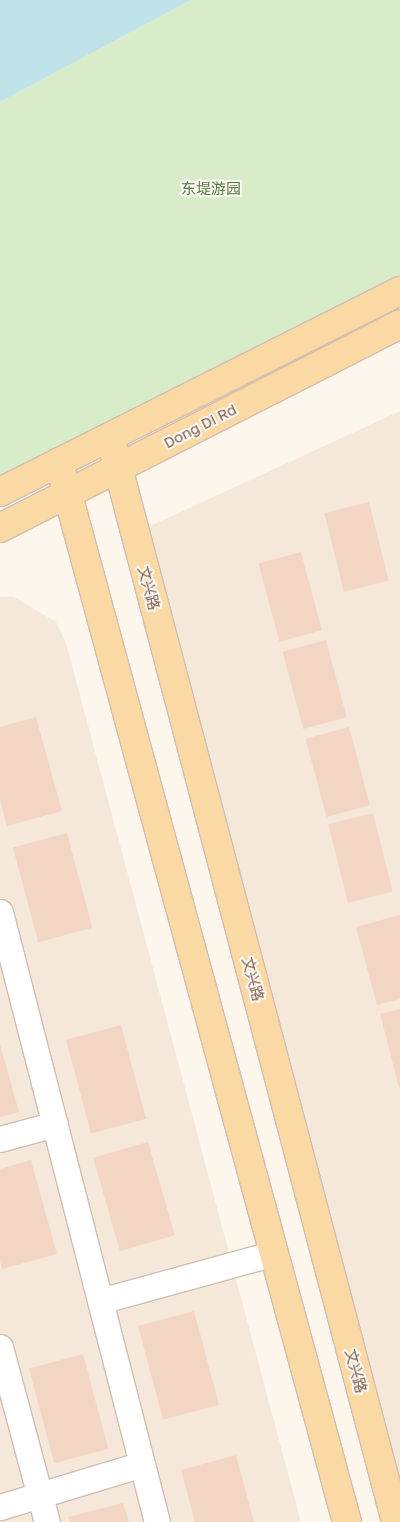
<!DOCTYPE html>
<html>
<head>
<meta charset="utf-8">
<style>
  body { margin:0 }
  #map { position:relative; width:400px; height:1522px; overflow:hidden; background:#fdf6ec; font-family:"Golos Text","Noto Sans SC",sans-serif }
  div>[style] { position:absolute }
  [style*='--x'] { left:calc(var(--x)*1px); top:calc(var(--y)*1px); width:calc(var(--w)*1px); rotate:calc(var(--a)*1deg) }
  .residential>* { inset:0; background:#f5e8da }
  .green>* { inset:0; background:#d8ecc9 }
  .water>* { inset:0; background:#bfe3e8 }
  .building>* { inset:0; background:#f3d5c3; transform-origin:0 0 }
  .roads { filter:drop-shadow(1px 0 #d1beb0) drop-shadow(-1px 0 #d1beb0) drop-shadow(0 1px #d1beb0) drop-shadow(0 -1px #d1beb0) }
  .minor>* { height:25px; margin:-12.5px; padding:0 12.5px; transform-origin:12.5px; border-radius:12.5px; background:#fff }
  .major>* { height:28px; margin:-14px; padding:0 14px; transform-origin:14px; border-radius:14px; background:#fbd9a5 }
  span { translate:-50% -50%; white-space:nowrap; text-align:center; line-height:1.15; -webkit-text-stroke:4px #fffaf3; paint-order:stroke }
  .park-label { font-size:15px; color:#537a41 }
  .street-label { font-size:15px; color:#7a5c4d }
</style>
</head>
<body>
<div id="map">
  <div class="residential">
    <i style="clip-path:polygon(400px 411px,400px 1514px,148px 527px)"></i>
    <i style="clip-path:polygon(0 597px,14px 597px,56px 622px,66px 643px,301px 1522px,0 1522px)"></i>
  </div>
  <div class="green">
    <i style="clip-path:polygon(191px 0,400px 0,400px 291px,0 492px,0 102px)"></i>
  </div>
  <div class="water">
    <i style="clip-path:polygon(0 0,191px 0,0 102px)"></i>
  </div>
  <div class="building">
    <i style="left:369px;top:502px;width:81px;height:46px;rotate:76deg"></i>
    <i style="left:301px;top:552px;width:81px;height:44px;rotate:75deg"></i>
    <i style="left:326px;top:640px;width:80px;height:45px;rotate:75deg"></i>
    <i style="clip-path:polygon(36px 717px,62px 811px,7px 826px,0 800px,0 727px)"></i>
    <i style="left:349px;top:727px;width:81px;height:45px;rotate:75deg"></i>
    <i style="left:373px;top:813px;width:81px;height:46px;rotate:76deg"></i>
    <i style="left:67px;top:833px;width:98px;height:56px;rotate:75deg"></i>
    <i style="clip-path:polygon(400px 915px,400px 999px,377px 1005px,356px 927px)"></i>
    <i style="clip-path:polygon(400px 1009px,400px 1087px,399px 1088px,380px 1014px)"></i>
    <i style="left:121px;top:1025px;width:97px;height:57px;rotate:75deg"></i>
    <i style="clip-path:polygon(0 1044px,19px 1112px,0 1117px)"></i>
    <i style="left:148px;top:1142px;width:97px;height:57px;rotate:74deg"></i>
    <i style="clip-path:polygon(31px 1160px,57px 1254px,2px 1269px,0 1261px,0 1169px)"></i>
    <i style="left:194px;top:1311px;width:97px;height:58px;rotate:75deg"></i>
    <i style="left:83px;top:1354px;width:98px;height:56px;rotate:75deg"></i>
    <i style="clip-path:polygon(236px 1455px,254px 1522px,195px 1522px,181px 1470px)"></i>
    <i style="clip-path:polygon(123px 1503px,129px 1522px,70px 1522px,68px 1517px)"></i>
  </div>
  <div class="roads">
    <div class="minor">
      <i style="--x:0;--y:912;--w:630;--a:75.57"></i>
      <i style="--x:0;--y:1139;--w:57;--a:-15.3"></i>
      <i style="--x:100;--y:1301;--w:180;--a:-15.4"></i>
      <i style="--x:0;--y:1347;--w:181;--a:75"></i>
      <i style="--x:0;--y:1507;--w:148;--a:-16.8"></i>
    </div>
    <div class="major">
      <i style="--x:110;--y:437;--w:1122;--a:75.23"></i>
      <i style="--x:59;--y:462;--w:1098;--a:74.8"></i>
      <i style="--x:0;--y:492;--w:448;--a:-26.7"></i>
      <i style="--x:0;--y:528;--w:449;--a:-27"></i>
    </div>
  </div>
  <div class="park-label">
    <span style="left:211px;top:189px">东堤游园</span>
  </div>
  <div class="street-label">
    <span style="left:200px;top:426px;rotate:-27deg">Dong Di Rd</span>
    <span style="left:149px;top:588px;rotate:75deg">文兴路</span>
    <span style="left:253px;top:979px;rotate:75deg">文兴路</span>
    <span style="left:356px;top:1371px;rotate:75deg">文兴路</span>
  </div>
</div>
</body>
</html>
